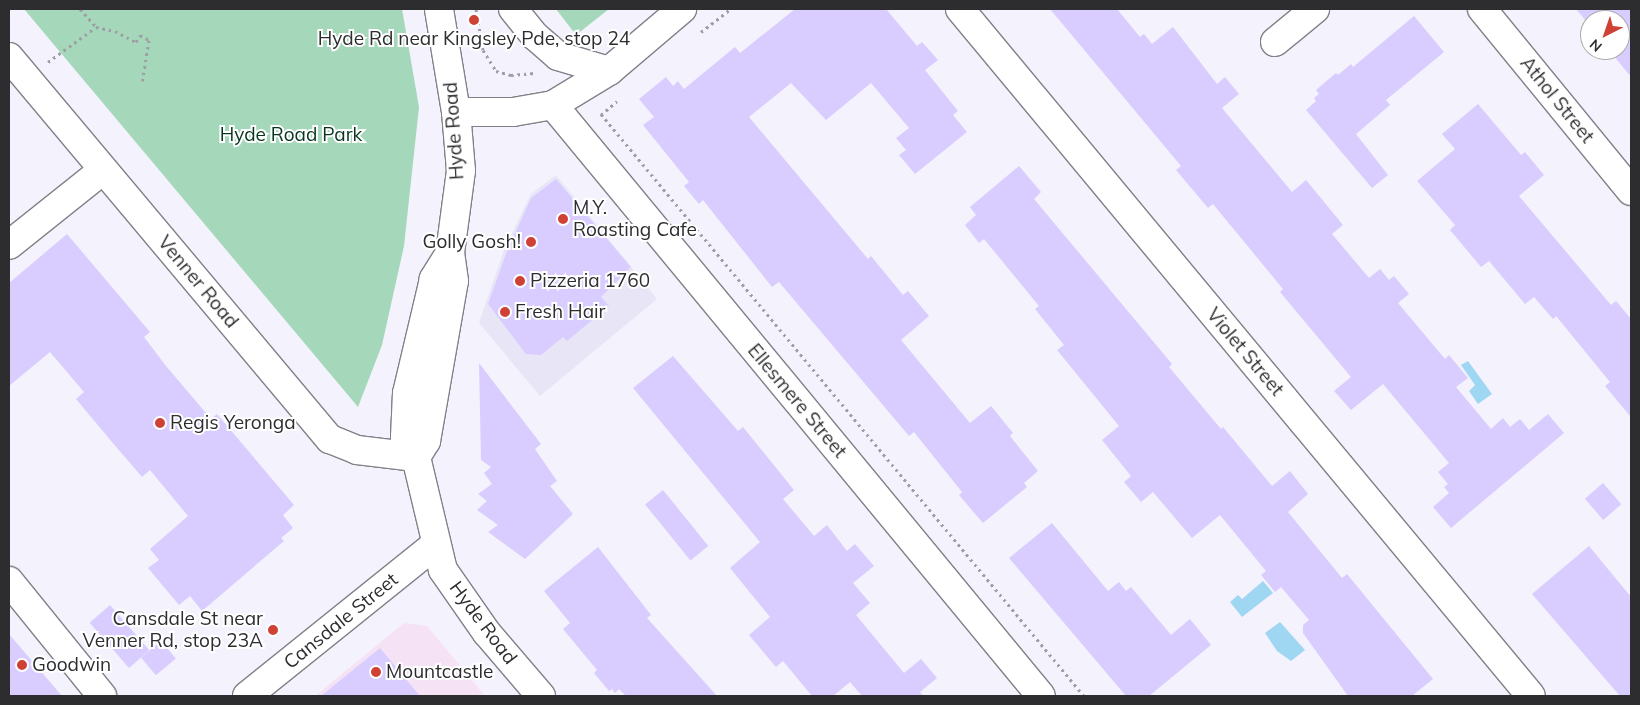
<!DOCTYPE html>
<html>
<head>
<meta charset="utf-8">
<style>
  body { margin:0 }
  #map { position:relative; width:1640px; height:705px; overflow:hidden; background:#f4f2fc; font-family:Mulish,sans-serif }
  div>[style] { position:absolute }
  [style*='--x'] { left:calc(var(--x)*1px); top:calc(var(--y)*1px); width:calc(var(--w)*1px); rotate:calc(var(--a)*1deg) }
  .built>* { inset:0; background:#e8e5f6 }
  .industrial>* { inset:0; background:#f5e3f5 }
  .green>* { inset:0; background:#a5d8ba }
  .water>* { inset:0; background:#9fd7f3 }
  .building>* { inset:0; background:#d9cdff; transform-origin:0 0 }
  .path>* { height:3px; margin-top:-1.5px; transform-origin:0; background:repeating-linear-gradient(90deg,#a09ea5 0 2.5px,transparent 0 6.5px) }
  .roads { filter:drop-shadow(1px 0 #828088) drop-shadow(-1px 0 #828088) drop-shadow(0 1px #828088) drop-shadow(0 -1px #828088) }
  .minor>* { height:28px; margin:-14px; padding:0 14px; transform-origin:14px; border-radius:14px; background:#fff }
  .dots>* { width:14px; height:14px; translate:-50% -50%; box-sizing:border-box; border:2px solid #fff; border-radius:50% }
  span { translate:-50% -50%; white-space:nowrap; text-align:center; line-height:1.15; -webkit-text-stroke:4px #fff; paint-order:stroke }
  .poi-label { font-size:19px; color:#2d2c2f }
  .left { translate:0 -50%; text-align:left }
  .right { translate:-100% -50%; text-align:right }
  .street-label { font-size:19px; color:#2d2c2f }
  .park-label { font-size:19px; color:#083420 }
  .frame { position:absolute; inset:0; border:10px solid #2d2c2f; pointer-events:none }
  .north { position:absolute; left:1580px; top:10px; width:50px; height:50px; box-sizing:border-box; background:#fff; border:1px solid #ababac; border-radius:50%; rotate:221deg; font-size:14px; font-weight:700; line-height:20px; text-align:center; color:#2d2c2f }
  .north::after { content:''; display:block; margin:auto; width:18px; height:22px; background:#ce4134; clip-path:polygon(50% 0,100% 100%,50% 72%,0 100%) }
</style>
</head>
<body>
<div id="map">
  <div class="built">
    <i style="clip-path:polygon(556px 175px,657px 299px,540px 396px,479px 323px,504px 250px,531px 194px)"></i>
  </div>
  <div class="industrial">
    <i style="clip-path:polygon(404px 623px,427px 626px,485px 696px,315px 696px)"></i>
  </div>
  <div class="green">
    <i style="clip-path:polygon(24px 9px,402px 9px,419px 107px,404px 246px,382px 345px,358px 407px)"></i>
    <i style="clip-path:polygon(556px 9px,609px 9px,576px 35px)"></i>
  </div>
  <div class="water">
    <i style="clip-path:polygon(1468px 361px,1492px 394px,1478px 404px,1469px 391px,1475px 385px,1461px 365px)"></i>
    <i style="clip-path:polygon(1263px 581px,1273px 593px,1242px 617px,1230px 602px,1238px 595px,1242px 599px)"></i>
    <i style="clip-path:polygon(1280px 622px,1305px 650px,1291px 661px,1277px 651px,1265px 633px)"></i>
  </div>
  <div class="building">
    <i style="clip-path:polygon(795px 9px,886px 9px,917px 46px,922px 42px,938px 60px,925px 70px,958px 111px,953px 115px,967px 132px,915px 174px,899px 155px,906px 150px,896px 138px,909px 128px,871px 83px,826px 120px,791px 83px,749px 117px,868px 259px,871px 256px,903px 295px,908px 291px,929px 316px,901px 340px,970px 423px,991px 406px,1013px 433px,1010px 436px,1038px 471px,1024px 483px,1027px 487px,983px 523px,959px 495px,962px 492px,914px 432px,909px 436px,779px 282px,772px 287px,703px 200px,699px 204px,684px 186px,689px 182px,643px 125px,654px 117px,639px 99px,666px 77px,673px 86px,678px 81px,684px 89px,735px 47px,740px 53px)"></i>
    <i style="clip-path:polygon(1050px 9px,1117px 9px,1140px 37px,1144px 34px,1152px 44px,1173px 27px,1217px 84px,1225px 77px,1239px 94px,1222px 108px,1292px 192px,1306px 180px,1343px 225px,1332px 234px,1369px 278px,1380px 269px,1389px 280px,1394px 276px,1409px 294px,1398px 303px,1445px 359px,1449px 355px,1468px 378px,1456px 387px,1491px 429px,1503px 418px,1510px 427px,1520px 419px,1529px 430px,1548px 414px,1564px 433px,1451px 528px,1433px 507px,1449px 493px,1444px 487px,1448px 484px,1438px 472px,1449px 463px,1383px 384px,1351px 410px,1334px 391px,1351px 377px,1280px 292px,1283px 289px,1213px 204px,1208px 208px,1176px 170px,1181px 166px)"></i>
    <i style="clip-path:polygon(1576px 9px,1631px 9px,1631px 77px,1609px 50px,1620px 50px,1620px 20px,1590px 20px,1590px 26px)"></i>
    <i style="clip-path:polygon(1414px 16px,1444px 52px,1386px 100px,1390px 105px,1356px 134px,1388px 175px,1372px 188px,1306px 110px,1316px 101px,1314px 98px,1319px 94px,1316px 90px,1336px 73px,1338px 75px,1351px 64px,1353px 67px)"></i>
    <i style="clip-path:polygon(1478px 104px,1521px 155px,1525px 152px,1544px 175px,1519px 196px,1611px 305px,1616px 301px,1631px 319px,1631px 417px,1605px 386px,1610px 382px,1556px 316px,1553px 319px,1534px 297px,1525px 304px,1489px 261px,1481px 267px,1450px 230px,1455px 225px,1417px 181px,1455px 149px,1442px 134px)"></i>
    <i style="clip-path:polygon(1019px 166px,1041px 192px,1034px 199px,1172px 364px,1169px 367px,1221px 429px,1223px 427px,1272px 486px,1290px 471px,1308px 494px,1288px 512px,1342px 578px,1347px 574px,1433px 679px,1412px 696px,1348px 696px,1303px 633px,1303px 625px,1309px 620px,1281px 587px,1275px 592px,1261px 575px,1266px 571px,1220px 515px,1192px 538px,1153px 492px,1141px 502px,1124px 482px,1131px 476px,1102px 440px,1119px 426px,1057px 350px,1064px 345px,1035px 309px,1039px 306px,984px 239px,979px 243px,965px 225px,976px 215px,970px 207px)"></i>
    <i style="clip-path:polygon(556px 179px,631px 267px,601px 297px,609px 306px,567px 341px,563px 337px,541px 355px,526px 354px,488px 304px,507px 251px,531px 198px)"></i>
    <i style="clip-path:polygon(67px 234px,150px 332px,144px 337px,166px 366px,211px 419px,217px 414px,294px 505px,283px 515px,293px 528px,281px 538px,284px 541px,202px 611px,190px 596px,179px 605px,148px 568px,159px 560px,150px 549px,188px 516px,150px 470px,142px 477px,112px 442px,76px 399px,84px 392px,50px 352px,9px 386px,9px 283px)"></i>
    <i style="clip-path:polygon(673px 356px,738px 431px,743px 427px,794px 490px,783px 499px,814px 536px,827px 525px,847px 551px,855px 544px,874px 566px,853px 583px,870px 603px,856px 615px,904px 673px,921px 659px,937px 678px,920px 692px,923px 696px,862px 696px,850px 682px,833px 696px,812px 696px,783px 661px,776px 667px,749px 635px,770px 617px,730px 568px,760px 542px,633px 388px)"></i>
    <i style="clip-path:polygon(479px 363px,541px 444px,535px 449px,557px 481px,550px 486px,573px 514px,525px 559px,488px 532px,498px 525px,477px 510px,487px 501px,478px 494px,492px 484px,484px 473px,491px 467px,481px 460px)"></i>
    <i style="left:1603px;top:483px;width:28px;height:24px;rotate:49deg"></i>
    <i style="left:663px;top:490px;width:72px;height:23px;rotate:51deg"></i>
    <i style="clip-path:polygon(1052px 523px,1108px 591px,1119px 582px,1126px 591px,1131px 587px,1171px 635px,1190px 619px,1211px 645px,1149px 696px,1126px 696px,1009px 558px)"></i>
    <i style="clip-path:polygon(1589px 546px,1631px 597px,1631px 696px,1620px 696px,1532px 594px)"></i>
    <i style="clip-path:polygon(598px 547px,651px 615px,647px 618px,717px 696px,626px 696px,619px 689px,615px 693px,612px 689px,609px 691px,594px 673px,597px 670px,563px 629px,570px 623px,544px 591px)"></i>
    <i style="left:110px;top:605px;width:60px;height:27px;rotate:49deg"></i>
    <i style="clip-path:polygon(9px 634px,62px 696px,9px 696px)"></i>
    <i style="left:161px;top:641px;width:23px;height:26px;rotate:50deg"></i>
    <i style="clip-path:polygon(380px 648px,420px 696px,321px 696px)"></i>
  </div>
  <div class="path">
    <i style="--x:80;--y:9;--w:24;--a:48"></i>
    <i style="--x:96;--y:27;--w:19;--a:12"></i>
    <i style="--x:115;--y:31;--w:24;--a:28"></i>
    <i style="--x:136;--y:42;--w:8;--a:-60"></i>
    <i style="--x:140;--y:35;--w:10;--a:29"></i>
    <i style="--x:149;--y:40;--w:44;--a:99.2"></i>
    <i style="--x:476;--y:9;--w:42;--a:80.3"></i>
    <i style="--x:483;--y:50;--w:25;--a:58"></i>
    <i style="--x:496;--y:71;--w:16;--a:15"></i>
    <i style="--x:511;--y:75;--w:24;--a:-5"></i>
    <i style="--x:701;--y:32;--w:37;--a:-38"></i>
    <i style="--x:48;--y:62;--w:59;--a:-36.1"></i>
    <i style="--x:601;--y:114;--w:756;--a:50.31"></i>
    <i style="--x:601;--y:115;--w:21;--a:-41"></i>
  </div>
  <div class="roads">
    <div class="minor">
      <i style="--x:513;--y:9;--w:35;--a:51"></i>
      <i style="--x:535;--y:36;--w:30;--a:41"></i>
      <i style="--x:558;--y:56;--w:53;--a:16.4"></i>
      <i style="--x:960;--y:9;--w:893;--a:50.27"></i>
      <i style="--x:1482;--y:9;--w:235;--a:50.7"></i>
      <i style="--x:1275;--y:42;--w:52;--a:-39.5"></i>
      <i style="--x:9;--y:57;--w:499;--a:50"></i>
      <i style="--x:330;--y:439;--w:29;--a:22"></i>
      <i style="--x:357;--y:450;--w:59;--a:6.8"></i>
      <i style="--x:553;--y:105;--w:766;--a:50.45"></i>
      <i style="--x:456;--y:112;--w:57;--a:0"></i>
      <i style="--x:513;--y:112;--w:41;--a:-9.9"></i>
      <i style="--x:553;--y:105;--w:66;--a:-31.3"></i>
      <i style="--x:609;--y:71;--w:96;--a:-40.3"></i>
      <i style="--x:9;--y:245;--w:120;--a:-38.6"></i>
      <i style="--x:450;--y:253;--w:31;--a:122"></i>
      <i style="--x:434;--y:279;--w:117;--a:103.3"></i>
      <i style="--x:407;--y:393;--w:44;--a:92.6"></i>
      <i style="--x:405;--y:437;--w:23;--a:61"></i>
      <i style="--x:416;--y:457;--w:116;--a:76.6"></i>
      <i style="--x:443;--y:570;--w:77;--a:55.1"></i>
      <i style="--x:487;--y:633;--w:83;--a:49.4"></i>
      <i style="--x:416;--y:457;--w:19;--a:-58"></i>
      <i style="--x:426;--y:441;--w:162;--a:-80.1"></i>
      <i style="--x:454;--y:281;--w:28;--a:-98"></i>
      <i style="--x:450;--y:253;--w:83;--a:-82.4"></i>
      <i style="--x:461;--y:171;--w:59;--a:-94.8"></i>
      <i style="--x:456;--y:112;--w:104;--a:-99.4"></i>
      <i style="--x:9;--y:581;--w:148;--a:51"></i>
      <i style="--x:247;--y:696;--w:241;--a:-38.8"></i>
    </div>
  </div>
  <div class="dots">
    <i style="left:474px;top:20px;background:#ce4134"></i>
    <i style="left:563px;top:219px;background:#ce4134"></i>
    <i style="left:531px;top:242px;background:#ce4134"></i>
    <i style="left:520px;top:281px;background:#ce4134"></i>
    <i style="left:505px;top:312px;background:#ce4134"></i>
    <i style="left:160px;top:423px;background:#ce4134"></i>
    <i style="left:273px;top:630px;background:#ce4134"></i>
    <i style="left:22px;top:665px;background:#ce4134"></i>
    <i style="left:376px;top:672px;background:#ce4134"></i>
  </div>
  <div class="poi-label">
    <span style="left:474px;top:39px">Hyde Rd near Kingsley Pde, stop 24</span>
    <span class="left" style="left:573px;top:219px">M.Y.<br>Roasting Cafe</span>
    <span class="right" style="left:521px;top:242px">Golly Gosh!</span>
    <span class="left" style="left:530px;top:281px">Pizzeria 1760</span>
    <span class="left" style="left:515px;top:312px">Fresh Hair</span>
    <span class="left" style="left:170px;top:423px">Regis Yeronga</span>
    <span class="right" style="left:263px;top:630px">Cansdale St near<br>Venner Rd, stop 23A</span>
    <span class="left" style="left:32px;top:665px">Goodwin</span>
    <span class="left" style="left:386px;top:672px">Mountcastle</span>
  </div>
  <div class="street-label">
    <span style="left:1557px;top:100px;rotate:51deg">Athol Street</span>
    <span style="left:454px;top:131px;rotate:-94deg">Hyde Road</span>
    <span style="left:198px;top:282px;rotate:50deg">Venner Road</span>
    <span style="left:1245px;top:352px;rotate:50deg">Violet Street</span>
    <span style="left:797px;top:401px;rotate:50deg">Ellesmere Street</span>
    <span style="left:341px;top:621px;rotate:-39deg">Cansdale Street</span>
    <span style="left:483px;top:623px;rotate:53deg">Hyde Road</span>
  </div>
  <div class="park-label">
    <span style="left:291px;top:135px">Hyde Road Park</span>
  </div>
  <div class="frame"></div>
  <div class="north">N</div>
</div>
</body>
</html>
